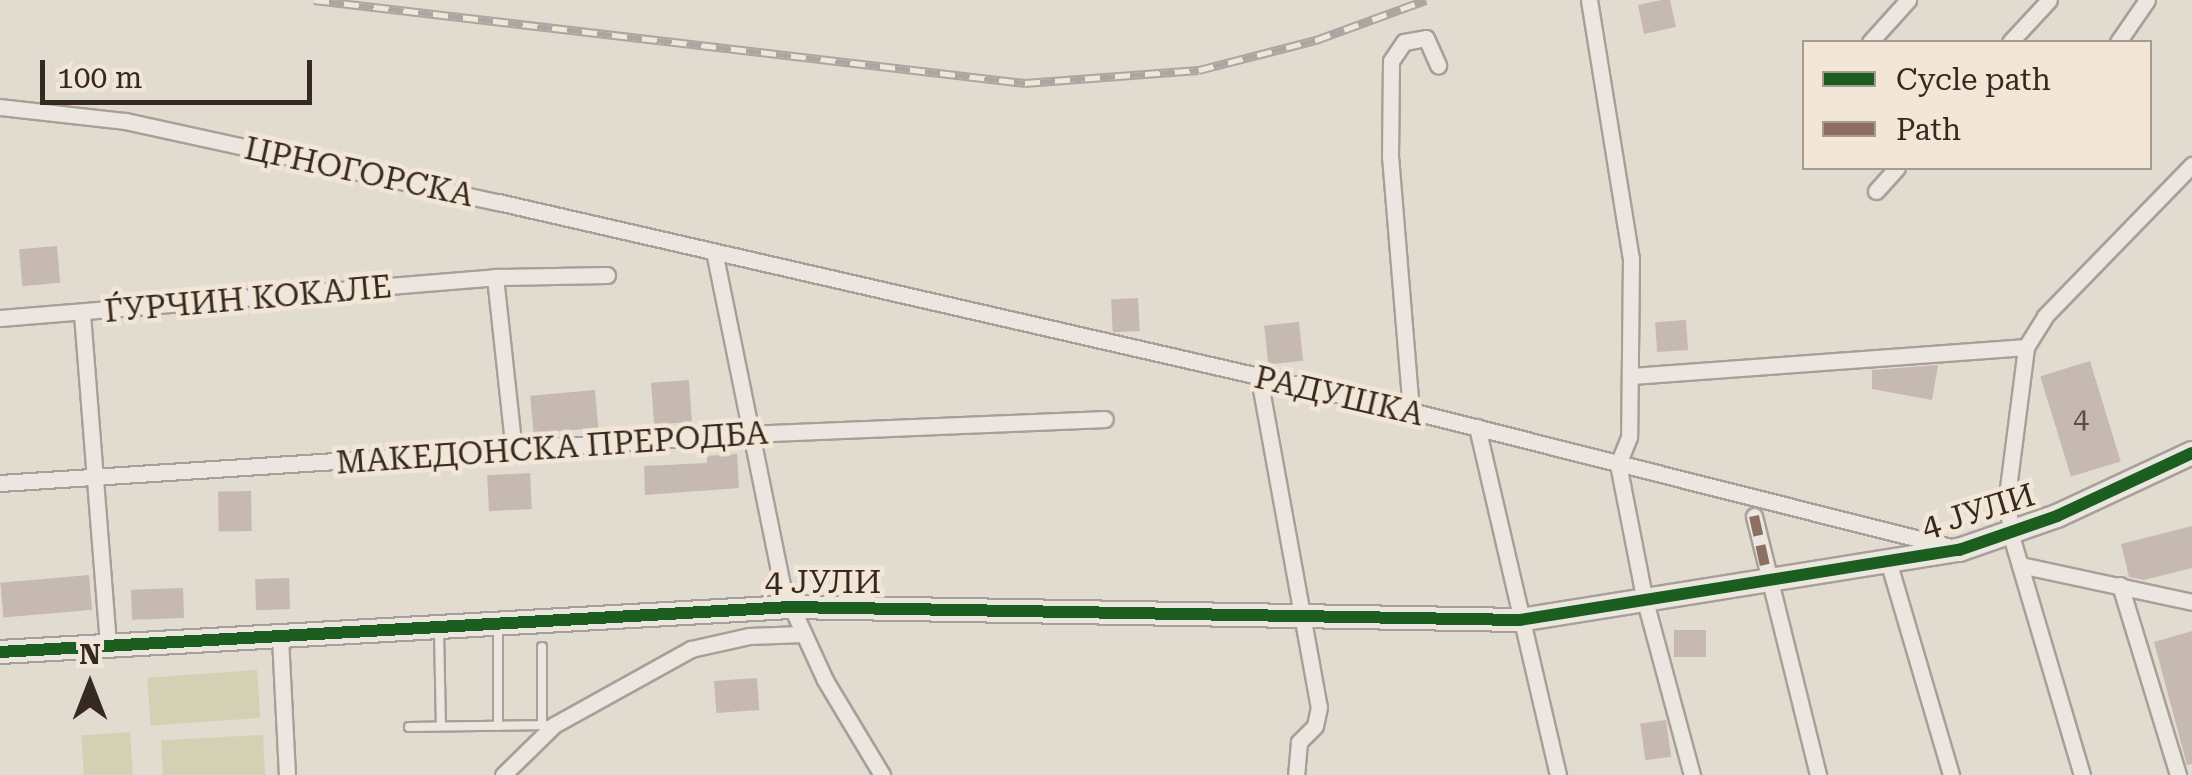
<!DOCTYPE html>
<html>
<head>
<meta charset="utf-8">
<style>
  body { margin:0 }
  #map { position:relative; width:2192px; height:775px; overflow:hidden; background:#e2dbd0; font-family:"Roboto Serif",serif }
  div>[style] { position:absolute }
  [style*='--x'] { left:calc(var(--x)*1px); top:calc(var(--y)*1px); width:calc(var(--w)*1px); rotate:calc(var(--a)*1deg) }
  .green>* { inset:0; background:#d3d0b4; transform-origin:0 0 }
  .building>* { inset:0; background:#c6b9b1; transform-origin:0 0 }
  .roads { filter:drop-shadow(2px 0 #a8a098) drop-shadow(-2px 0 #a8a098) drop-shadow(0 2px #a8a098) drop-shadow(0 -2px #a8a098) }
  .lane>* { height:8px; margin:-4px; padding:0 4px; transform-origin:4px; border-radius:4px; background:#ebe7e0 }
  .street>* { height:15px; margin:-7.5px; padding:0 7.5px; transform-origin:7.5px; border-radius:7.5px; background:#ebe7e0 }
  .secondary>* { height:22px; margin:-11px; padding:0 11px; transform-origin:11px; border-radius:11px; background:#ebe7e0 }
  .rail>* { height:9px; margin-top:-4.5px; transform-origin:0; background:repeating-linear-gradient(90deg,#f2e7d7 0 15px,#aba6a1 0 30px); box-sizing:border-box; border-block:2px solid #aba6a1 }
  .quiet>* { height:10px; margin-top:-5px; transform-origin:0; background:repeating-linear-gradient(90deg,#8d6e63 0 20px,transparent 0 30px) }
  .cycleway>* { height:12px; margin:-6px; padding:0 6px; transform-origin:6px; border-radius:6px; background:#1b5e20 }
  span { translate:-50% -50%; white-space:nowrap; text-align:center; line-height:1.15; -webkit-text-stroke:9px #f2e7d7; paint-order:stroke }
  .number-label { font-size:28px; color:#5a4d45 }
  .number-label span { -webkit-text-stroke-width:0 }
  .street-label { font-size:32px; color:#362921 }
  .legend { position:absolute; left:1802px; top:40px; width:350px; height:130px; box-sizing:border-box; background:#f2e7d7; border:2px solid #a79b8e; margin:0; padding:12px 18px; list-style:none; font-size:30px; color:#362921 }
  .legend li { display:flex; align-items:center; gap:20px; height:50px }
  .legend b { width:50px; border:2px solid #a79b8e }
  .north { position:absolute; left:40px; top:635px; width:100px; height:100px; -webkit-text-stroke:8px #f2e7d7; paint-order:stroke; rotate:0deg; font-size:28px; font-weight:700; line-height:40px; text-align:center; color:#362921 }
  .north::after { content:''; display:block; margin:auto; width:35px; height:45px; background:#362921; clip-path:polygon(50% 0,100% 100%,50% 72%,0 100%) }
  .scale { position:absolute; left:40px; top:60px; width:272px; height:45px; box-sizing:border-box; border:5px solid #362921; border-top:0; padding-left:12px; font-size:30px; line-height:35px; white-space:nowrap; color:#362921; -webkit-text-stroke:8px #f2e7d7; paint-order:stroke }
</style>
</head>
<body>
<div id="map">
  <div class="green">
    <i style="left:257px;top:670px;width:48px;height:110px;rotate:86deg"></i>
    <i style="left:130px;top:732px;width:43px;height:49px;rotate:86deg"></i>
    <i style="left:263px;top:735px;width:40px;height:102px;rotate:87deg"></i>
  </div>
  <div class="building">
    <i style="clip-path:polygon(1662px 0,1670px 0,1676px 27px,1644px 34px,1638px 5px)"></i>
    <i style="left:57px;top:246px;width:37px;height:38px;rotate:85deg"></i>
    <i style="left:1138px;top:298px;width:33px;height:27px;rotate:87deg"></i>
    <i style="left:1686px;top:320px;width:30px;height:31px;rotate:86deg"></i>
    <i style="left:1299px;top:322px;width:39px;height:35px;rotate:84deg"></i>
    <i style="left:2090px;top:361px;width:105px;height:52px;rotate:73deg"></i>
    <i style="clip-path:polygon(1938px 365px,1932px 400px,1872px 389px,1872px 370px)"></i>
    <i style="left:689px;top:380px;width:42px;height:38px;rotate:86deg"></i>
    <i style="left:595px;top:390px;width:38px;height:65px;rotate:85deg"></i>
    <i style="clip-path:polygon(737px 454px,739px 488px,645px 495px,644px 466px,707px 463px,707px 456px)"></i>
    <i style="left:530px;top:473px;width:36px;height:43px;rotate:87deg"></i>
    <i style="left:251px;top:491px;width:40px;height:33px;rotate:89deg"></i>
    <i style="clip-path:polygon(2192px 526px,2192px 568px,2144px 580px,2129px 577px,2121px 544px)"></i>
    <i style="left:89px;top:575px;width:35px;height:89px;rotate:85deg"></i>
    <i style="left:289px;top:578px;width:31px;height:34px;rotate:88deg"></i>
    <i style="left:183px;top:588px;width:30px;height:52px;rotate:88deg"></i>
    <i style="left:1706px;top:630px;width:27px;height:32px;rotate:90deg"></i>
    <i style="clip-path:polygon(2192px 631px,2192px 764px,2187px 765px,2154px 642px)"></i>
    <i style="left:757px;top:678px;width:32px;height:43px;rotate:86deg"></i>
    <i style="left:1666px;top:720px;width:37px;height:26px;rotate:82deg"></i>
  </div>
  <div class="roads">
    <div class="lane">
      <i style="--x:498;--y:629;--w:97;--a:90"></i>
      <i style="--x:439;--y:632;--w:94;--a:88.8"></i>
      <i style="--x:542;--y:647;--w:78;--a:90"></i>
      <i style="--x:409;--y:727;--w:141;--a:-0.8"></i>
    </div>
    <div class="street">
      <i style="--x:1589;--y:0;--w:262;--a:80.8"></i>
      <i style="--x:1631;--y:259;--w:178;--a:90.6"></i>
      <i style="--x:1629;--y:437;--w:29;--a:112"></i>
      <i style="--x:1618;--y:464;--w:140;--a:78.9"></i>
      <i style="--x:1645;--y:601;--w:180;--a:74.9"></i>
      <i style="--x:1870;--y:42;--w:57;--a:-47.9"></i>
      <i style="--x:2010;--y:42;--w:57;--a:-47.1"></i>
      <i style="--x:2118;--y:42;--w:51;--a:-55.4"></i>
      <i style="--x:0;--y:107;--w:126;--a:6.4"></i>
      <i style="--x:125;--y:121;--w:382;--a:12.3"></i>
      <i style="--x:498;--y:202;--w:937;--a:12.89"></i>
      <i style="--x:1411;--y:411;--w:557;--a:14.14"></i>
      <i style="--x:1876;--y:191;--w:31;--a:-48"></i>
      <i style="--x:715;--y:256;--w:337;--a:78.5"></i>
      <i style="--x:782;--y:586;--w:103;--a:65.4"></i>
      <i style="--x:825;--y:680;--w:111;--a:59"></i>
      <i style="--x:495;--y:277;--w:175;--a:83.8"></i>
      <i style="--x:82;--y:314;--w:333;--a:85.5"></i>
      <i style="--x:0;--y:318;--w:497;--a:-4.7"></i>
      <i style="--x:495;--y:277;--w:112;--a:-1"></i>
      <i style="--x:1632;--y:376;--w:395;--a:-4.2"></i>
      <i style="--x:1259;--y:378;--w:334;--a:79.7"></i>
      <i style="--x:1319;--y:707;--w:19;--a:102"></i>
      <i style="--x:1315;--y:726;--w:23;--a:135"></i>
      <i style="--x:1299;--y:742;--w:33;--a:95"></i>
      <i style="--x:1411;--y:411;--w:254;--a:-94.7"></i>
      <i style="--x:1390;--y:158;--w:97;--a:-89.4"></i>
      <i style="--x:1391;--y:61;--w:23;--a:-56"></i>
      <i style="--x:1404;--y:42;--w:22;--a:-10"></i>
      <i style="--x:1426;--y:38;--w:30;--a:66"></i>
      <i style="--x:1477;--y:427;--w:357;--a:76.9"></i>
      <i style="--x:0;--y:483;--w:750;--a:-3.75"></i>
      <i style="--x:748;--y:434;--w:357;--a:-2.4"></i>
      <i style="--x:1754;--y:516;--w:267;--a:76.1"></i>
      <i style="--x:1889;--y:564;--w:220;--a:73.6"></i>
      <i style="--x:2020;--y:565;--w:176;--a:12.1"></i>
      <i style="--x:2120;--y:585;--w:199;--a:73"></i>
      <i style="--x:280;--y:637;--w:138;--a:87.1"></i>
      <i style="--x:503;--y:775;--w:71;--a:-44.4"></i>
      <i style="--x:554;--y:725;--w:157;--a:-29"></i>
      <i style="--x:691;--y:649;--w:59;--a:-12.6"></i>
      <i style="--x:749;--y:636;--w:55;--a:-2.1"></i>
      <i style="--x:2082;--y:775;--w:250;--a:-106.5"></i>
      <i style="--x:2011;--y:535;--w:39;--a:-96"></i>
      <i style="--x:2007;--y:496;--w:150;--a:-82.7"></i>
      <i style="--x:2026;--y:347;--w:36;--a:-58"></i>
      <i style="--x:2045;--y:316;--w:211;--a:-45.8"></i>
    </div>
    <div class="secondary">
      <i style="--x:0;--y:652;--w:791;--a:-3.26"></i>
      <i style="--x:790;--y:607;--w:730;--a:1.02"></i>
      <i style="--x:1520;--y:620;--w:445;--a:-9.1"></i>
      <i style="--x:1959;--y:550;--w:104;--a:-19.1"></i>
      <i style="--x:2057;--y:516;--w:149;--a:-25"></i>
    </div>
  </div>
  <div class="rail">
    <i style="--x:314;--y:0;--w:716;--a:6.66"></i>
    <i style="--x:1025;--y:83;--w:174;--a:-4.3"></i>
    <i style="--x:1199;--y:70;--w:121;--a:-14.4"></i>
    <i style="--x:1316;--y:40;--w:117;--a:-20"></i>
  </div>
  <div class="quiet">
    <i style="--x:1754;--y:516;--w:70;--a:77.6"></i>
  </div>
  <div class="cycleway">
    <i style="--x:0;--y:652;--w:791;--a:-3.26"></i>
    <i style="--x:790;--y:607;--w:730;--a:1.02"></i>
    <i style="--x:1520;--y:620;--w:445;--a:-9.1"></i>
    <i style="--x:1959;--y:550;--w:104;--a:-19.1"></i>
    <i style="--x:2057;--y:516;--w:149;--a:-25"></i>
  </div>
  <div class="number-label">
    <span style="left:2081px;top:419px">4</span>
  </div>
  <div class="street-label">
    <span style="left:359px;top:172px;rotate:12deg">ЦРНОГОРСКА</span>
    <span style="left:248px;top:299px;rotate:-5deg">ЃУРЧИН КОКАЛЕ</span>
    <span style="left:1339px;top:396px;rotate:13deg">РАДУШКА</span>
    <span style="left:552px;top:448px;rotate:-4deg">МАКЕДОНСКА ПРЕРОДБА</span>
    <span style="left:1978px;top:511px;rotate:-17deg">4 ЈУЛИ</span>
    <span style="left:823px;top:582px">4 ЈУЛИ</span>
  </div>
  <ul class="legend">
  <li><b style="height:12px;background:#1b5e20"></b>Cycle path</li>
  <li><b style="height:12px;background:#8d6e63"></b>Path</li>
  </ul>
  <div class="north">N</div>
  <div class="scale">100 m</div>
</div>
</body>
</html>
